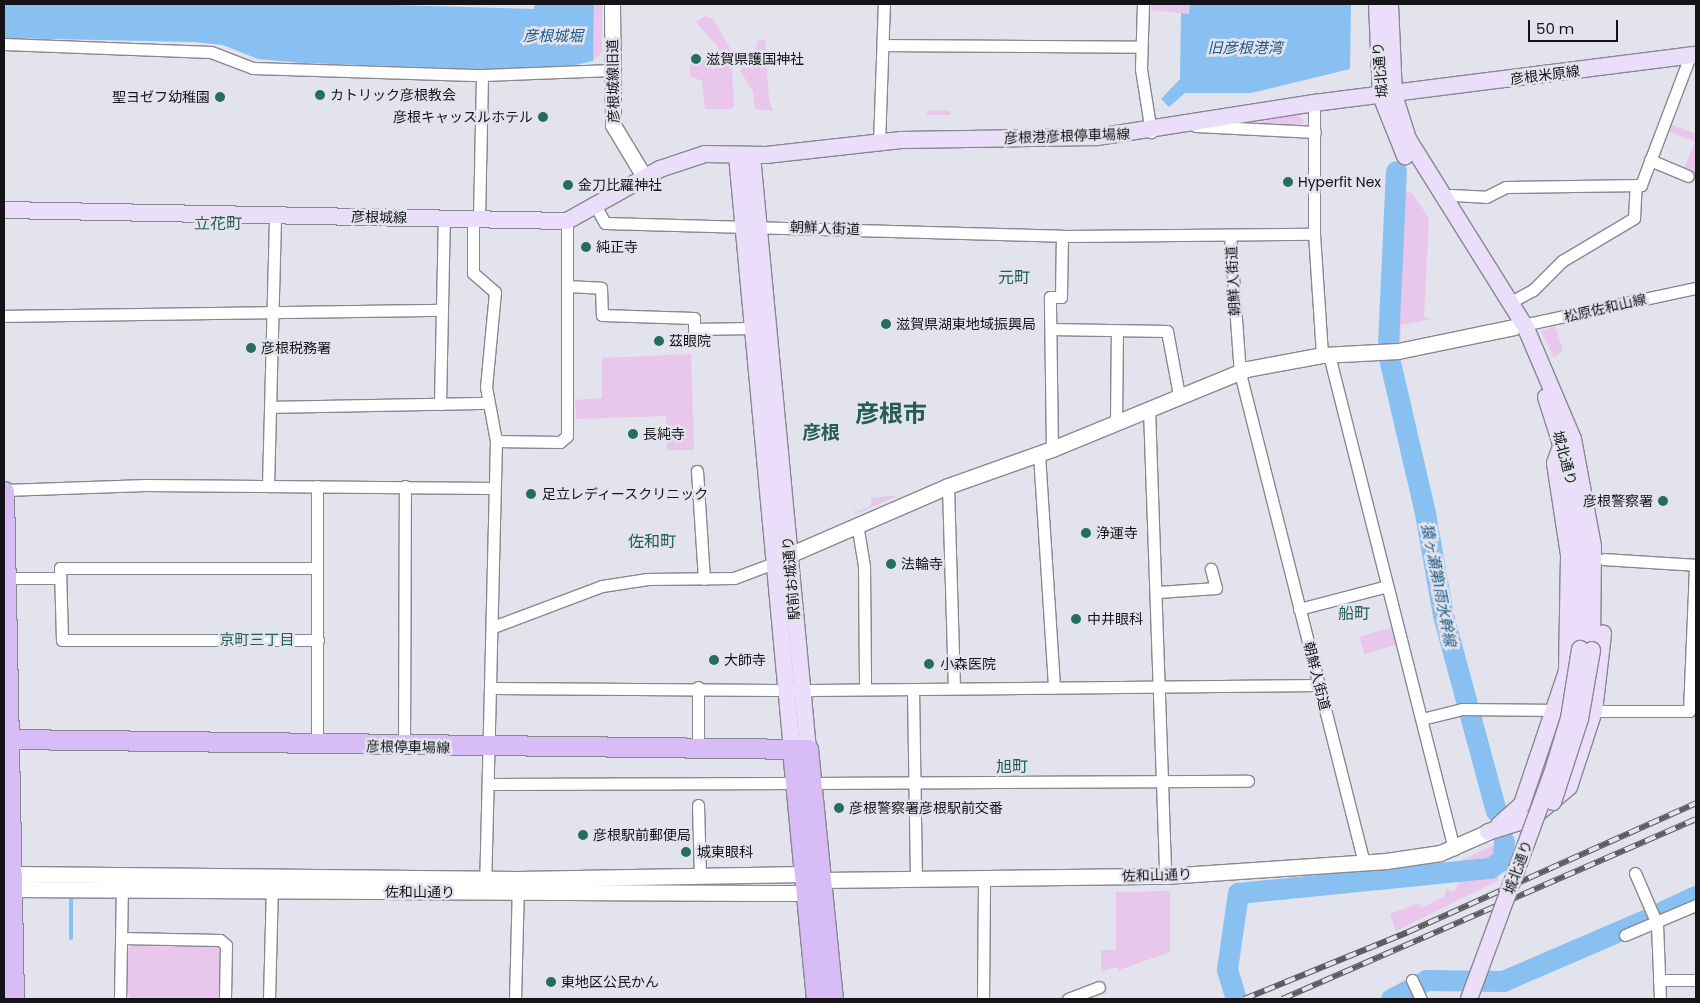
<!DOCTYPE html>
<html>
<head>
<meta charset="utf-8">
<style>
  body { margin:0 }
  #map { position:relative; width:1700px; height:1003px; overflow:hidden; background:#e3e3ed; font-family:Poppins,"Noto Sans JP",sans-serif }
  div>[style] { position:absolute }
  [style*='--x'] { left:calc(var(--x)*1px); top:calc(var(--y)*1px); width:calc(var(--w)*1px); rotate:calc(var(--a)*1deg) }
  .green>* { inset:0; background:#e9c6eb; transform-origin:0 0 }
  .water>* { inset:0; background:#87c0f1 }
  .stream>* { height:4px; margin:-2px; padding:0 2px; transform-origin:2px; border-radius:2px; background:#87c0f1 }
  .river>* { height:21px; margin:-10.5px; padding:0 10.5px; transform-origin:10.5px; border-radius:10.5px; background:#87c0f1 }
  .roads { filter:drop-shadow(1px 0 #888891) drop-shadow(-1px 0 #888891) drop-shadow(0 1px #888891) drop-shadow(0 -1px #888891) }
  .minor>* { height:11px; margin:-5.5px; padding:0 5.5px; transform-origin:5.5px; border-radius:5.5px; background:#fff }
  .tertiary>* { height:15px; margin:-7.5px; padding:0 7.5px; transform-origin:7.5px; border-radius:7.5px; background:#fff }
  .secondary>* { height:16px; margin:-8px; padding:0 8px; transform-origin:8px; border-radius:8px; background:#ebdefa }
  .primary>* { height:19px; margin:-9.5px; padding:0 9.5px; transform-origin:9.5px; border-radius:9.5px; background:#d7bcf5 }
  .rail>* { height:5.5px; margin-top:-2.75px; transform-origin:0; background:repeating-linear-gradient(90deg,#e3e3ed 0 11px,#5c5c62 0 22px); box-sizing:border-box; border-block:1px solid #5c5c62 }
  .bridges { filter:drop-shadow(1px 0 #888891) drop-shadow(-1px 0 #888891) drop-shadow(0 1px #888891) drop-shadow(0 -1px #888891) }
  .secondary-bridge>* { height:16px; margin:-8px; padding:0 8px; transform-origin:8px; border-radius:8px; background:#ebdefa }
  .dots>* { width:14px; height:14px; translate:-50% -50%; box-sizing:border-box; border:2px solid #e3e3ed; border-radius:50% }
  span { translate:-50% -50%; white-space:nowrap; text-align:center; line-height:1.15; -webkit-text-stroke:5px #e3e3ed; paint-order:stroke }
  .poi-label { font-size:14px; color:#141418 }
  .left { translate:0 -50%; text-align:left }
  .right { translate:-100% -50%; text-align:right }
  .street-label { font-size:14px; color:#141418 }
  .water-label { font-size:15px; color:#1f5c8a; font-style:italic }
  .neighbourhood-label { font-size:15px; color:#245d57 }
  .quarter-label { font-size:16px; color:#245d57 }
  .district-label { font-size:19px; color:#245d57; font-weight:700 }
  .town-label { font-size:24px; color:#245d57; font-weight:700 }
  .frame { position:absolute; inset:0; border:5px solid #141418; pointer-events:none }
  .scale { position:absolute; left:1528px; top:20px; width:90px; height:22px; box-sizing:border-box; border:2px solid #141418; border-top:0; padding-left:6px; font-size:15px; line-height:18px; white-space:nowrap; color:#141418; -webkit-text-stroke:4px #e3e3ed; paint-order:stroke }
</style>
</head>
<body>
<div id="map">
  <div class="green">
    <i style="clip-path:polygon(594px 4px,602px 4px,602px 52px,593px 61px)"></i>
    <i style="clip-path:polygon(1152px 4px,1190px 4px,1190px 14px,1151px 10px)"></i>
    <i style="clip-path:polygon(705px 16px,713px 19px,731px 50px,734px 107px,730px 109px,705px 109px,702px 81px,690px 76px,690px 61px,718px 60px,718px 47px,696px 22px)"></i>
    <i style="clip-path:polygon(765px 39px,769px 100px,773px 111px,755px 109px,753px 91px,740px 71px,756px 53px,757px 41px)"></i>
    <i style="clip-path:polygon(927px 110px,950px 111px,950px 115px,927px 115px)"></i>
    <i style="clip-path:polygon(1296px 114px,1304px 120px,1301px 127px,1249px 124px)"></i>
    <i style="clip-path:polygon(1668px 123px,1696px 134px,1696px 174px,1684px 168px,1695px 142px,1664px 129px)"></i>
    <i style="clip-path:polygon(1400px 192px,1411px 192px,1429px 218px,1424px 317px,1433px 319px,1401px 325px,1400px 346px,1394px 346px)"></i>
    <i style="clip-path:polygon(1555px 326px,1563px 350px,1554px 358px,1541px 331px)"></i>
    <i style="clip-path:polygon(691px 354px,694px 450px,667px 450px,666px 416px,576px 419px,575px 400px,602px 398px,602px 358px)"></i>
    <i style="clip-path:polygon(900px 495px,856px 514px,850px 501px,856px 512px,871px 506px,871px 498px)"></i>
    <i style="left:1393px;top:627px;width:18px;height:35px;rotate:74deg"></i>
    <i style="clip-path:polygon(1496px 844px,1491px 860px,1444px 866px,1455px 863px)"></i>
    <i style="clip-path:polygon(1500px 874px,1497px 881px,1396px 931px,1390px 914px,1419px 903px,1421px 908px,1445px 896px,1446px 889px,1454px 892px,1459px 883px,1454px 880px)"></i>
    <i style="clip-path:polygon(1170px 891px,1170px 952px,1119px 970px,1117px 967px,1101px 972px,1101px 950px,1116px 950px,1116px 892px)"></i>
    <i style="clip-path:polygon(135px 943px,217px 944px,222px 950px,222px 995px,217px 999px,132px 999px,126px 993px,126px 950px)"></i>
  </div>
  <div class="water">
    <i style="clip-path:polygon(4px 4px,358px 4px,534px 9px,535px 4px,594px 4px,593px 61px,567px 67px,504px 70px,302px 63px,258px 59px,223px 45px,194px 42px,4px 38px)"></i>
    <i style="clip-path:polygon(1190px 4px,1351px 4px,1350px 69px,1251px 93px,1185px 93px,1169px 107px,1161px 99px,1180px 79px,1181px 13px,1189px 14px)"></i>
  </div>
  <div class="stream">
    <i style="--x:71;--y:938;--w:38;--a:-90"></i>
  </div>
  <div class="river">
    <i style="--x:1388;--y:345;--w:174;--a:-87.4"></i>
    <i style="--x:1389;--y:358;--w:159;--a:76.9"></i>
    <i style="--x:1425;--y:513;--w:104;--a:80"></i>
    <i style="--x:1443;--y:615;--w:203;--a:74.9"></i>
    <i style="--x:1661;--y:912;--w:38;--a:-25"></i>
    <i style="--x:1236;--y:999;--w:31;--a:-107"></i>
    <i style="--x:1227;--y:969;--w:77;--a:-81.8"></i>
    <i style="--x:1238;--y:893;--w:253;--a:-5.7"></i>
    <i style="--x:1490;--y:868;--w:16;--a:-35"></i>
    <i style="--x:1503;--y:859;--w:18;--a:-87"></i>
    <i style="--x:1391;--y:999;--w:40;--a:-28"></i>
    <i style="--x:1426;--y:980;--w:77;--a:0.7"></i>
    <i style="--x:1503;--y:981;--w:157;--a:-23.3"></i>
  </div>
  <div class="roads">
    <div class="minor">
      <i style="--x:1143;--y:4;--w:65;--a:91.8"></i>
      <i style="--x:1141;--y:69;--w:64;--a:81"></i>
      <i style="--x:4;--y:44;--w:207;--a:2.2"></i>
      <i style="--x:211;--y:52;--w:45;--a:20.9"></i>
      <i style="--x:253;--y:68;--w:229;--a:1.8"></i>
      <i style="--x:482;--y:75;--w:130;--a:-2.2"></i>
      <i style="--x:883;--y:45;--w:258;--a:0.4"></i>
      <i style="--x:1314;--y:103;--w:131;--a:90"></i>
      <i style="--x:1314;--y:234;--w:121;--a:86.2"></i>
      <i style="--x:1196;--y:126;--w:119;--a:2.9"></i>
      <i style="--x:879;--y:144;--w:140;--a:-88"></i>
      <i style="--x:1650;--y:160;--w:41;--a:22.8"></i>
      <i style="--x:1443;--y:200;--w:9;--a:-32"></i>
      <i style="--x:1451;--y:195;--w:35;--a:3"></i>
      <i style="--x:1486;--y:197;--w:22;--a:-27"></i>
      <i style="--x:1506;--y:187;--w:135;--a:-0.8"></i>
      <i style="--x:1641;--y:185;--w:138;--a:-69.2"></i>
      <i style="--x:596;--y:207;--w:18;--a:61"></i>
      <i style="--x:605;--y:223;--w:457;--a:1.6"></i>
      <i style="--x:1062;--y:236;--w:252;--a:-0.5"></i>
      <i style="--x:473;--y:219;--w:54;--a:90"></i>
      <i style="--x:473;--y:273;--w:29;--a:41"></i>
      <i style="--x:495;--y:292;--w:95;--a:95.4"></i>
      <i style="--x:486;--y:387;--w:55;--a:79.5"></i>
      <i style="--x:496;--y:441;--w:444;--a:91.4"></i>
      <i style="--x:479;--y:219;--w:144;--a:-88.8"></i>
      <i style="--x:1230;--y:235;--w:138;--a:85.9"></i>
      <i style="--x:1240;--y:373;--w:505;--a:75.8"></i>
      <i style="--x:567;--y:286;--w:34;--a:3"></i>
      <i style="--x:601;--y:288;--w:27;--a:88"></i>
      <i style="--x:602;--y:315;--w:92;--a:1.9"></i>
      <i style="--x:694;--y:318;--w:11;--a:90"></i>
      <i style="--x:694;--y:329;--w:58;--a:-1"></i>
      <i style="--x:1511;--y:302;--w:25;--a:-29"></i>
      <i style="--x:1533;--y:290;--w:41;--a:-45"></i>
      <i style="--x:1562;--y:261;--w:84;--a:-30.8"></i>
      <i style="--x:1634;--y:218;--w:33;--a:-87"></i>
      <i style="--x:4;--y:316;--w:436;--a:-0.8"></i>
      <i style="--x:1518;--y:326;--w:182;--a:-12.1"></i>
      <i style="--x:1051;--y:329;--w:116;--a:1"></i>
      <i style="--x:1167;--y:331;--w:65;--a:79.4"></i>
      <i style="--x:1329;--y:355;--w:510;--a:75.8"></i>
      <i style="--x:440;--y:404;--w:185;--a:-88.8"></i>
      <i style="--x:271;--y:407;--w:216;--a:-1.1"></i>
      <i style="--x:1149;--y:409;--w:467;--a:88"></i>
      <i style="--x:1116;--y:422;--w:91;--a:-89.4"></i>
      <i style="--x:496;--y:441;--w:64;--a:0.9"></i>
      <i style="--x:560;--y:442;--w:9;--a:-41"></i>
      <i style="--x:567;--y:436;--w:215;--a:-90"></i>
      <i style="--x:1052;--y:449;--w:152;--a:-90.8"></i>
      <i style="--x:1050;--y:297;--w:11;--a:0"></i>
      <i style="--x:1061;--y:297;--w:61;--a:-89.1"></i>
      <i style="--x:1039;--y:454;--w:234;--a:86.3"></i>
      <i style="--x:697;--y:471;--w:108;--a:86.3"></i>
      <i style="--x:268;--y:486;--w:271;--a:-88.5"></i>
      <i style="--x:948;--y:486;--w:202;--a:88.3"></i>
      <i style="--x:4;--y:490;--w:142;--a:-2"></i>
      <i style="--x:146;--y:485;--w:348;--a:0.5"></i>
      <i style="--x:857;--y:524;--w:43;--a:80.5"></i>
      <i style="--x:864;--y:566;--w:123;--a:89.5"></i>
      <i style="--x:1604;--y:559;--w:92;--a:3.7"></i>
      <i style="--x:317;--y:568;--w:257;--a:180"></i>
      <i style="--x:60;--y:568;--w:72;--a:88.4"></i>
      <i style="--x:62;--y:640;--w:256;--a:0"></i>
      <i style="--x:5;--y:578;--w:55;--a:0"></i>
      <i style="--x:1158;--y:592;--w:58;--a:-3.9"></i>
      <i style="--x:1216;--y:588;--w:20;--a:-105"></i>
      <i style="--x:1299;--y:609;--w:91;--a:-14.6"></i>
      <i style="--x:493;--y:627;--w:116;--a:-20.6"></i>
      <i style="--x:602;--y:586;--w:46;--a:-8.8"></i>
      <i style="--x:647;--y:579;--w:87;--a:-0.7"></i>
      <i style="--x:734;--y:578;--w:43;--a:-20.6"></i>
      <i style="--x:493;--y:688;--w:319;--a:0.4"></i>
      <i style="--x:812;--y:690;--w:507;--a:-0.57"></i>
      <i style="--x:913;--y:689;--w:189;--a:89.1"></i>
      <i style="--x:1588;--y:711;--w:101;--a:0"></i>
      <i style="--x:1689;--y:711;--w:146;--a:-87.6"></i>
      <i style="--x:1422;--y:719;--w:41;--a:-14"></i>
      <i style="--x:1462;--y:709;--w:97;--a:0.6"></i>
      <i style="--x:317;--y:746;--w:260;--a:-90"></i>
      <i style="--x:404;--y:747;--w:261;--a:-89.8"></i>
      <i style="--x:698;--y:750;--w:63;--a:-90"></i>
      <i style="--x:812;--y:783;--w:436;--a:-0.3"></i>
      <i style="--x:490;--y:784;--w:305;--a:-0.2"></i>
      <i style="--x:698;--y:805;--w:71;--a:88.4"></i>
      <i style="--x:1635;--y:873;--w:56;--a:66.7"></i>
      <i style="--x:1657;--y:924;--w:75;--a:87.7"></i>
      <i style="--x:1625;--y:935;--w:77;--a:-22.9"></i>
      <i style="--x:122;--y:938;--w:98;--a:1.2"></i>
      <i style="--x:220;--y:940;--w:8;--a:40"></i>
      <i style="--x:226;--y:945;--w:54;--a:91.1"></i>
      <i style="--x:1412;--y:980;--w:21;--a:65"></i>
      <i style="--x:1659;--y:980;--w:37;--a:0"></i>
      <i style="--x:120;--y:999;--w:117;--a:-89"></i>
      <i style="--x:269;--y:999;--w:115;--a:-88.5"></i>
      <i style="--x:515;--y:999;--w:115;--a:-88.5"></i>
      <i style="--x:983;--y:999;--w:121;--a:-89.5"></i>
      <i style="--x:1068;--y:999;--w:33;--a:-21"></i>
    </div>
    <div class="tertiary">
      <i style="--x:612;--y:4;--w:121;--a:89.5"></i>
      <i style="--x:613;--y:125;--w:62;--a:58.9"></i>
      <i style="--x:780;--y:559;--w:183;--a:-23.5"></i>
      <i style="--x:948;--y:486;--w:110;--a:-19.6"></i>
      <i style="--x:1052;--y:449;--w:211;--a:-22.3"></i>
      <i style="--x:1247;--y:369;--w:76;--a:-10.6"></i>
      <i style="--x:1322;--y:355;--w:76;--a:-3"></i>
      <i style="--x:1398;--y:351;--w:118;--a:-11.7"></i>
      <i style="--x:14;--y:874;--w:504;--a:0.57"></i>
      <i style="--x:518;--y:879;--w:286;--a:-1"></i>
      <i style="--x:804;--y:874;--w:18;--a:19"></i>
      <i style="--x:821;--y:880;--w:344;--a:-0.7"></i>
      <i style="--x:1165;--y:876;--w:222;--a:-3.9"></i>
      <i style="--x:1386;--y:861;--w:55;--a:-8.4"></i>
      <i style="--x:1440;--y:853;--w:52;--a:-23.6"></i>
      <i style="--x:14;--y:889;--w:752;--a:0.3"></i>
      <i style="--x:766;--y:893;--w:39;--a:0"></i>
      <i style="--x:805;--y:893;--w:12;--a:-42"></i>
    </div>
    <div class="secondary">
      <i style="--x:1377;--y:4;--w:92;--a:87.5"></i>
      <i style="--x:1381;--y:96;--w:65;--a:68.2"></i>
      <i style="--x:1390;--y:4;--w:91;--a:87.5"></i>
      <i style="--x:1394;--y:95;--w:46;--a:72.3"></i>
      <i style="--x:1408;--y:139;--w:221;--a:58"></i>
      <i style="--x:1525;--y:326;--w:123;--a:67"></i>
      <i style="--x:1573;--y:439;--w:109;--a:79.4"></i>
      <i style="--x:1593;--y:546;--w:104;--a:90.6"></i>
      <i style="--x:737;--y:156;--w:597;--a:84.71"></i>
      <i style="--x:752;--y:156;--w:596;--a:84.61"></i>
      <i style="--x:4;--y:210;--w:563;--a:1.12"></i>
      <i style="--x:567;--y:221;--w:107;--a:-29.2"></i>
      <i style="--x:660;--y:169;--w:47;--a:-18.4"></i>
      <i style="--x:705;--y:154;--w:61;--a:0.9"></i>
      <i style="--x:766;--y:155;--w:136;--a:-6.3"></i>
      <i style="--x:901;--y:140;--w:196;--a:-0.9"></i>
      <i style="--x:1097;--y:137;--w:220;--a:-8.9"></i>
      <i style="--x:1314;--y:103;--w:385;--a:-7.2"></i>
      <i style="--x:1546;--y:397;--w:69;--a:72.3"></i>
      <i style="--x:1567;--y:463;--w:64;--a:78.3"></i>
      <i style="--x:1580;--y:526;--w:123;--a:90"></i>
      <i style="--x:1499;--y:825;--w:31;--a:-42"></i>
      <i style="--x:1522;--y:804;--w:140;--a:-71.3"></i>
      <i style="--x:1567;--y:671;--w:116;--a:-89"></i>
      <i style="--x:1569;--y:555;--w:93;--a:-98.7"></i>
      <i style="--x:1555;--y:463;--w:20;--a:-70"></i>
      <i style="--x:1488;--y:832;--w:46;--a:-17.7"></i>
      <i style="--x:1532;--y:818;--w:48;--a:-40"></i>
      <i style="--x:1569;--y:787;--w:80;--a:-71.8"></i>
      <i style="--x:1594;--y:711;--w:78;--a:-83.3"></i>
    </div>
    <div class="primary">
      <i style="--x:4;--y:491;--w:508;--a:88.87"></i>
      <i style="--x:9;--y:739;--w:799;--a:0.72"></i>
      <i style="--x:808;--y:749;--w:251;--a:84.3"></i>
      <i style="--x:792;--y:750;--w:250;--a:84.5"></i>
    </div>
  </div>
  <div class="rail">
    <i style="--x:1244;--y:999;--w:177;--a:-22.2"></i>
    <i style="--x:1408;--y:932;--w:316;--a:-24.1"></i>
    <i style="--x:1282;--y:999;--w:451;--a:-23.5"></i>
  </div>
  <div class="bridges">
    <div class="secondary-bridge">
      <i style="--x:1553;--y:802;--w:87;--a:-72"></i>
      <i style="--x:1580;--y:719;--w:70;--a:-80.1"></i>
      <i style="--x:1469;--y:999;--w:240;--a:-69.8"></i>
      <i style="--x:1552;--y:774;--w:59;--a:-73.1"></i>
      <i style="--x:1569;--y:718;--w:70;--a:-80.9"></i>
    </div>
  </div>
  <div class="dots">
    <i style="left:696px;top:59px;background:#246d66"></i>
    <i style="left:320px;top:95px;background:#246d66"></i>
    <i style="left:220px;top:97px;background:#246d66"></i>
    <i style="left:543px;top:117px;background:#246d66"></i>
    <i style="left:1288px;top:182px;background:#246d66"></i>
    <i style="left:568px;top:185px;background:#246d66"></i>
    <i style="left:586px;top:247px;background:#246d66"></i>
    <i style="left:886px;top:324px;background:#246d66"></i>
    <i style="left:659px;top:341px;background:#246d66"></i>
    <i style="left:251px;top:348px;background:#246d66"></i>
    <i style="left:633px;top:434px;background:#246d66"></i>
    <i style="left:531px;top:494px;background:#246d66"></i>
    <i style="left:1663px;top:501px;background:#246d66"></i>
    <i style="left:1086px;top:533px;background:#246d66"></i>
    <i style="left:891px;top:564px;background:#246d66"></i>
    <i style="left:1076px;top:619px;background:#246d66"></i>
    <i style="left:714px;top:660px;background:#246d66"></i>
    <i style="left:929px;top:664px;background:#246d66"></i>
    <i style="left:839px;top:808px;background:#246d66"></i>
    <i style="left:583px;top:835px;background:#246d66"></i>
    <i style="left:686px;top:852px;background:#246d66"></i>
    <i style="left:551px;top:982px;background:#246d66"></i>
  </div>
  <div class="poi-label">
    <span class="left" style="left:706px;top:59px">滋賀県護国神社</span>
    <span class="left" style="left:330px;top:95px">カトリック彦根教会</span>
    <span class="right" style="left:210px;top:97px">聖ヨゼフ幼稚園</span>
    <span class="right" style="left:533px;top:117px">彦根キャッスルホテル</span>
    <span class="left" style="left:1298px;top:182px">Hyperfit Nex</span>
    <span class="left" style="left:578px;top:185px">金刀比羅神社</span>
    <span class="left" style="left:596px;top:247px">純正寺</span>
    <span class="left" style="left:896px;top:324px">滋賀県湖東地域振興局</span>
    <span class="left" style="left:669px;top:341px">茲眼院</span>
    <span class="left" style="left:261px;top:348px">彦根税務署</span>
    <span class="left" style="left:643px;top:434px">長純寺</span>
    <span class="left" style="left:542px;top:494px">足立レディースクリニック</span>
    <span class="right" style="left:1653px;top:501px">彦根警察署</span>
    <span class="left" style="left:1096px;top:533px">浄運寺</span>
    <span class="left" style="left:901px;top:564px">法輪寺</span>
    <span class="left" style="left:1087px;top:619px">中井眼科</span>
    <span class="left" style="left:724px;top:660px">大師寺</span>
    <span class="left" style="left:940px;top:664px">小森医院</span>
    <span class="left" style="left:849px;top:808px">彦根警察署彦根駅前交番</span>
    <span class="left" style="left:593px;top:835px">彦根駅前郵便局</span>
    <span class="left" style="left:697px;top:852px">城東眼科</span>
    <span class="left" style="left:561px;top:982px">東地区公民かん</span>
  </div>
  <div class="street-label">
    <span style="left:1380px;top:70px;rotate:-95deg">城北通り</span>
    <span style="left:1545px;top:75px;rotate:-7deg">彦根米原線</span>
    <span style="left:613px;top:81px;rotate:-91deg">彦根城線旧道</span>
    <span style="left:1067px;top:136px;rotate:-2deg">彦根港彦根停車場線</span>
    <span style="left:379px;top:217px;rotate:1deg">彦根城線</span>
    <span style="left:825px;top:228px;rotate:2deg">朝鮮人街道</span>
    <span style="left:1233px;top:281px;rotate:-93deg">朝鮮人街道</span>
    <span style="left:1605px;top:308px;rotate:-13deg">松原佐和山線</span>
    <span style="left:1565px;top:458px;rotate:75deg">城北通り</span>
    <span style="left:791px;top:578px;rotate:-95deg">駅前お城通り</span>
    <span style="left:1317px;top:676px;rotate:76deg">朝鮮人街道</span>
    <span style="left:408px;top:747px;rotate:1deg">彦根停車場線</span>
    <span style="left:1518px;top:867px;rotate:-70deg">城北通り</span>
    <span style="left:1157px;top:875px;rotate:-2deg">佐和山通り</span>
    <span style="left:420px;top:892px">佐和山通り</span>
  </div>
  <div class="water-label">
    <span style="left:553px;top:36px">彦根城堀</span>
    <span style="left:1245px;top:48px">旧彦根港湾</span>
    <span style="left:1439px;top:585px;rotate:79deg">猿ヶ瀬第1雨水幹線</span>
  </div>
  <div class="neighbourhood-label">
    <span style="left:257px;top:640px">京町三丁目</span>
  </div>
  <div class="quarter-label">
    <span style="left:218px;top:224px">立花町</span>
    <span style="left:1014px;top:278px">元町</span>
    <span style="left:652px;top:542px">佐和町</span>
    <span style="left:1354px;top:614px">船町</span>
    <span style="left:1012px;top:767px">旭町</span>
  </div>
  <div class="district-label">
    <span style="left:821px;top:433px">彦根</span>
  </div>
  <div class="town-label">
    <span style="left:891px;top:414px">彦根市</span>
  </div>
  <div class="frame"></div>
  <div class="scale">50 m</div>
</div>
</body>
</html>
